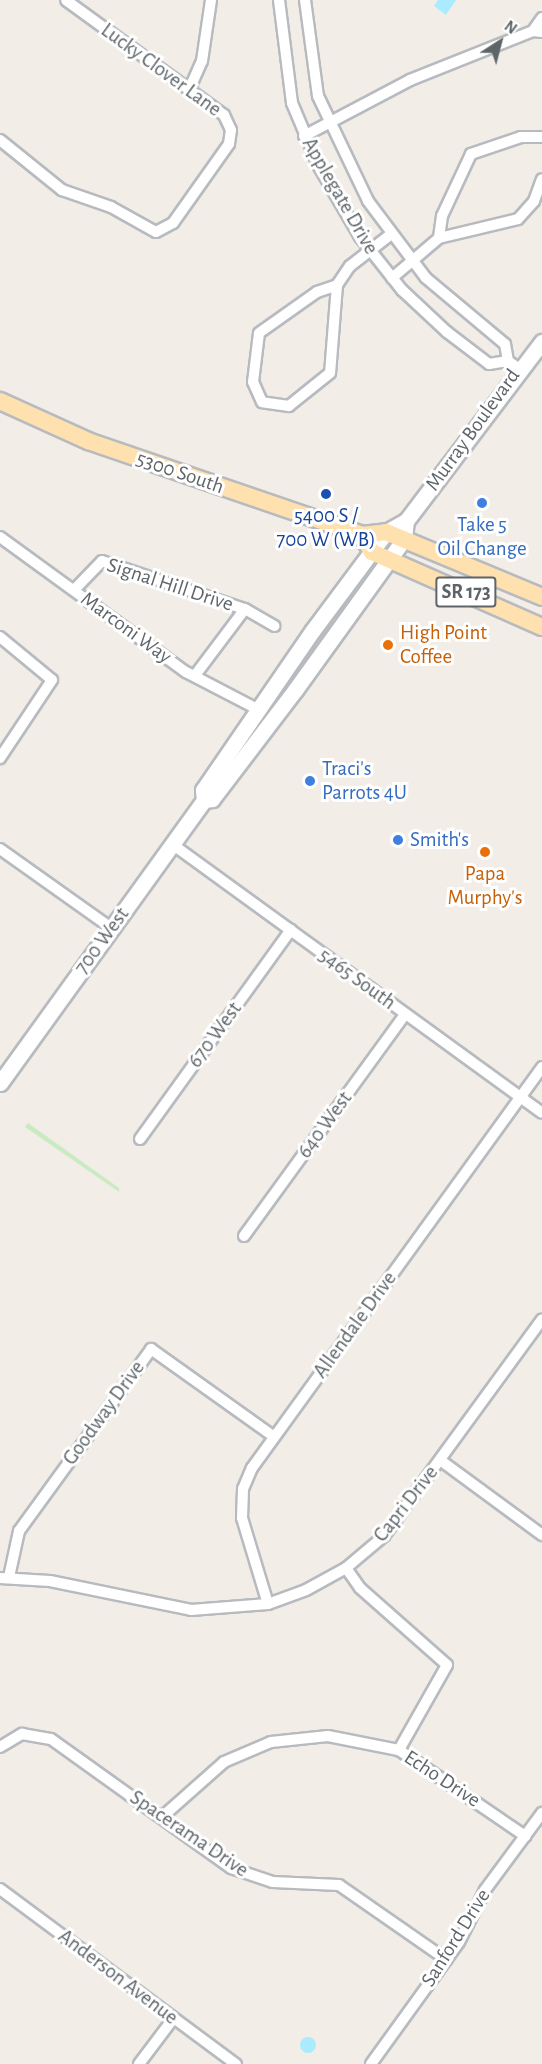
<!DOCTYPE html>
<html>
<head>
<meta charset="utf-8">
<style>
  body { margin:0 }
  #map { position:relative; width:542px; height:2064px; overflow:hidden; background:#f2ede7; font-family:"Alegreya Sans",sans-serif }
  div>[style] { position:absolute }
  [style*='--x'] { left:calc(var(--x)*1px); top:calc(var(--y)*1px); width:calc(var(--w)*1px); rotate:calc(var(--a)*1deg) }
  .green>* { inset:0; background:#caebc2 }
  .water>* { inset:0; background:#aaebff }
  .round { border-radius:50% }
  .roads { filter:drop-shadow(2px 0 #b7bbbf) drop-shadow(-2px 0 #b7bbbf) drop-shadow(0 2px #b7bbbf) drop-shadow(0 -2px #b7bbbf) }
  .street>* { height:10px; margin:-5px; padding:0 5px; transform-origin:5px; border-radius:5px; background:#fff }
  .secondary>* { height:15px; margin:-7.5px; padding:0 7.5px; transform-origin:7.5px; border-radius:7.5px; background:#fff }
  .primary>* { height:16px; margin:-8px; padding:0 8px; transform-origin:8px; border-radius:8px; background:#ffe1af }
  .dots>* { width:16px; height:16px; translate:-50% -50%; box-sizing:border-box; border:3px solid #fff; border-radius:50% }
  span { translate:-50% -50%; white-space:nowrap; text-align:center; line-height:1.15; -webkit-text-stroke:6px #fff; paint-order:stroke }
  .shield-label span { padding:2px 4px; background:#fff; border:2px solid; border-radius:4px; -webkit-text-stroke-width:0 }
  .shield-label { font-size:20px; color:#5e6569; font-weight:700 }
  .street-label { font-size:21px; color:#5e6569 }
  .transit-label { font-size:21px; color:#164399 }
  .shop-label { font-size:21px; color:#366cbe }
  .left { translate:0 -50%; text-align:left }
  .food-label { font-size:21px; color:#c56008 }
  .north { position:absolute; left:470px; top:12px; width:60px; height:60px; -webkit-text-stroke:4px #fff; paint-order:stroke; rotate:36deg; font-size:16px; font-weight:700; line-height:24px; text-align:center; color:#5e6569 }
  .north::after { content:''; display:block; margin:auto; width:21px; height:27px; background:#5e6569; clip-path:polygon(50% 0,100% 100%,50% 72%,0 100%) }
</style>
</head>
<body>
<div id="map">
  <div class="green">
    <i style="clip-path:polygon(28px 1123px,119px 1188px,119px 1192px,25px 1127px)"></i>
  </div>
  <div class="water">
    <i style="clip-path:polygon(438px 0,456px 0,446px 15px,434px 6px)"></i>
    <i class="round" style="left:300px;top:2037px;width:16px;height:16px"></i>
  </div>
  <div class="roads">
    <div class="street">
      <i style="--x:279;--y:0;--w:104;--a:82.8"></i>
      <i style="--x:292;--y:103;--w:67;--a:67.2"></i>
      <i style="--x:318;--y:165;--w:83;--a:59.7"></i>
      <i style="--x:360;--y:237;--w:68;--a:51.6"></i>
      <i style="--x:402;--y:290;--w:62;--a:43"></i>
      <i style="--x:447;--y:332;--w:53;--a:37.3"></i>
      <i style="--x:489;--y:364;--w:19;--a:-9"></i>
      <i style="--x:508;--y:361;--w:12;--a:35"></i>
      <i style="--x:305;--y:0;--w:97;--a:82.3"></i>
      <i style="--x:318;--y:96;--w:116;--a:64.5"></i>
      <i style="--x:368;--y:201;--w:96;--a:53"></i>
      <i style="--x:426;--y:278;--w:103;--a:39.9"></i>
      <i style="--x:505;--y:344;--w:17;--a:80"></i>
      <i style="--x:542;--y:18;--w:16;--a:125"></i>
      <i style="--x:533;--y:31;--w:9;--a:6"></i>
      <i style="--x:189;--y:90;--w:32;--a:-66"></i>
      <i style="--x:202;--y:61;--w:62;--a:-81.6"></i>
      <i style="--x:304;--y:136;--w:120;--a:-27.8"></i>
      <i style="--x:410;--y:80;--w:132;--a:-21.7"></i>
      <i style="--x:542;--y:137;--w:21;--a:180"></i>
      <i style="--x:521;--y:137;--w:53;--a:161.2"></i>
      <i style="--x:471;--y:154;--w:68;--a:115.1"></i>
      <i style="--x:442;--y:216;--w:22;--a:98"></i>
      <i style="--x:439;--y:238;--w:81;--a:-13.5"></i>
      <i style="--x:518;--y:219;--w:24;--a:-48"></i>
      <i style="--x:534;--y:201;--w:23;--a:-70"></i>
      <i style="--x:0;--y:140;--w:80;--a:38.9"></i>
      <i style="--x:62;--y:190;--w:52;--a:19.1"></i>
      <i style="--x:111;--y:207;--w:51;--a:29.1"></i>
      <i style="--x:156;--y:232;--w:19;--a:-28"></i>
      <i style="--x:173;--y:223;--w:97;--a:-54.7"></i>
      <i style="--x:229;--y:144;--w:14;--a:-82"></i>
      <i style="--x:231;--y:130;--w:17;--a:-115"></i>
      <i style="--x:224;--y:115;--w:195;--a:-144"></i>
      <i style="--x:392;--y:278;--w:62;--a:-40.4"></i>
      <i style="--x:337;--y:285;--w:88;--a:94.5"></i>
      <i style="--x:330;--y:373;--w:53;--a:141.2"></i>
      <i style="--x:289;--y:406;--w:27;--a:-172"></i>
      <i style="--x:262;--y:402;--w:22;--a:-114"></i>
      <i style="--x:253;--y:382;--w:49;--a:-83"></i>
      <i style="--x:259;--y:333;--w:71;--a:-35.3"></i>
      <i style="--x:317;--y:292;--w:21;--a:-19"></i>
      <i style="--x:337;--y:285;--w:23;--a:-56"></i>
      <i style="--x:350;--y:266;--w:51;--a:-37.8"></i>
      <i style="--x:0;--y:537;--w:230;--a:36"></i>
      <i style="--x:186;--y:672;--w:80;--a:27.5"></i>
      <i style="--x:74;--y:590;--w:40;--a:-46"></i>
      <i style="--x:102;--y:561;--w:151;--a:18.6"></i>
      <i style="--x:245;--y:609;--w:34;--a:30"></i>
      <i style="--x:0;--y:637;--w:67;--a:39.6"></i>
      <i style="--x:52;--y:680;--w:94;--a:123.7"></i>
      <i style="--x:196;--y:674;--w:81;--a:-53"></i>
      <i style="--x:172;--y:844;--w:457;--a:36"></i>
      <i style="--x:0;--y:849;--w:136;--a:35.4"></i>
      <i style="--x:140;--y:1139;--w:258;--a:-54.2"></i>
      <i style="--x:244;--y:1236;--w:274;--a:-54"></i>
      <i style="--x:440;--y:1460;--w:127;--a:36.3"></i>
      <i style="--x:346;--y:1568;--w:24;--a:55"></i>
      <i style="--x:360;--y:1588;--w:116;--a:41.5"></i>
      <i style="--x:447;--y:1665;--w:98;--a:119.5"></i>
      <i style="--x:9;--y:1577;--w:47;--a:-77.7"></i>
      <i style="--x:19;--y:1531;--w:225;--a:-54"></i>
      <i style="--x:151;--y:1349;--w:150;--a:35.5"></i>
      <i style="--x:0;--y:1578;--w:50;--a:3.4"></i>
      <i style="--x:50;--y:1581;--w:144;--a:11.6"></i>
      <i style="--x:191;--y:1610;--w:77;--a:-4.5"></i>
      <i style="--x:268;--y:1604;--w:40;--a:-20.2"></i>
      <i style="--x:306;--y:1590;--w:46;--a:-28.8"></i>
      <i style="--x:346;--y:1568;--w:50;--a:-40.1"></i>
      <i style="--x:384;--y:1536;--w:268;--a:-53.9"></i>
      <i style="--x:268;--y:1604;--w:90;--a:-106.8"></i>
      <i style="--x:242;--y:1518;--w:29;--a:-88"></i>
      <i style="--x:243;--y:1489;--w:23;--a:-67"></i>
      <i style="--x:252;--y:1468;--w:495;--a:-54.1"></i>
      <i style="--x:0;--y:1747;--w:26;--a:-31"></i>
      <i style="--x:22;--y:1734;--w:29;--a:10"></i>
      <i style="--x:51;--y:1739;--w:221;--a:35.6"></i>
      <i style="--x:231;--y:1868;--w:44;--a:18.4"></i>
      <i style="--x:273;--y:1882;--w:66;--a:2.6"></i>
      <i style="--x:339;--y:1885;--w:131;--a:34.8"></i>
      <i style="--x:162;--y:1817;--w:83;--a:-41.6"></i>
      <i style="--x:224;--y:1762;--w:51;--a:-23.1"></i>
      <i style="--x:271;--y:1742;--w:57;--a:-6"></i>
      <i style="--x:328;--y:1736;--w:72;--a:11.2"></i>
      <i style="--x:399;--y:1750;--w:153;--a:34.3"></i>
      <i style="--x:0;--y:1889;--w:294;--a:36.6"></i>
      <i style="--x:139;--y:2064;--w:56;--a:-52.9"></i>
      <i style="--x:371;--y:2064;--w:150;--a:-54.2"></i>
      <i style="--x:459;--y:1942;--w:58;--a:-63.4"></i>
      <i style="--x:485;--y:1890;--w:96;--a:-53.5"></i>
    </div>
    <div class="secondary">
      <i style="--x:204;--y:800;--w:10;--a:-96"></i>
      <i style="--x:203;--y:790;--w:194;--a:-55.5"></i>
      <i style="--x:313;--y:630;--w:122;--a:-53.3"></i>
      <i style="--x:386;--y:532;--w:23;--a:-29"></i>
      <i style="--x:406;--y:521;--w:225;--a:-52.8"></i>
      <i style="--x:0;--y:1083;--w:349;--a:-54.2"></i>
      <i style="--x:204;--y:800;--w:8;--a:-7"></i>
      <i style="--x:212;--y:799;--w:137;--a:-52.7"></i>
      <i style="--x:295;--y:690;--w:186;--a:-54.2"></i>
      <i style="--x:404;--y:539;--w:18;--a:-84"></i>
    </div>
    <div class="primary">
      <i style="--x:0;--y:401;--w:97;--a:24.4"></i>
      <i style="--x:88;--y:441;--w:290;--a:18.9"></i>
      <i style="--x:362;--y:535;--w:24;--a:-7"></i>
      <i style="--x:386;--y:532;--w:169;--a:22.6"></i>
      <i style="--x:362;--y:535;--w:20;--a:60"></i>
      <i style="--x:372;--y:552;--w:186;--a:23.8"></i>
    </div>
  </div>
  <div class="dots">
    <i style="left:326px;top:494px;background:#1a4fb4"></i>
    <i style="left:482px;top:503px;background:#3f7fe0"></i>
    <i style="left:388px;top:645px;background:#e8710a"></i>
    <i style="left:310px;top:781px;background:#3f7fe0"></i>
    <i style="left:398px;top:840px;background:#3f7fe0"></i>
    <i style="left:485px;top:852px;background:#e8710a"></i>
  </div>
  <div class="shield-label">
    <span style="left:466px;top:592px">SR 173</span>
  </div>
  <div class="street-label">
    <span style="left:161px;top:70px;rotate:36deg">Lucky Clover Lane</span>
    <span style="left:340px;top:196px;rotate:60deg">Applegate Drive</span>
    <span style="left:473px;top:430px;rotate:-54deg">Murray Boulevard</span>
    <span style="left:180px;top:473px;rotate:19deg">5300 South</span>
    <span style="left:170px;top:585px;rotate:18deg">Signal Hill Drive</span>
    <span style="left:126px;top:628px;rotate:36deg">Marconi Way</span>
    <span style="left:102px;top:941px;rotate:-54deg">700 West</span>
    <span style="left:357px;top:979px;rotate:36deg">5465 South</span>
    <span style="left:215px;top:1035px;rotate:-54deg">670 West</span>
    <span style="left:325px;top:1125px;rotate:-54deg">640 West</span>
    <span style="left:355px;top:1325px;rotate:-54deg">Allendale Drive</span>
    <span style="left:104px;top:1413px;rotate:-54deg">Goodway Drive</span>
    <span style="left:406px;top:1504px;rotate:-52deg">Capri Drive</span>
    <span style="left:442px;top:1779px;rotate:33deg">Echo Drive</span>
    <span style="left:189px;top:1834px;rotate:34deg">Spacerama Drive</span>
    <span style="left:456px;top:1938px;rotate:-58deg">Sanford Drive</span>
    <span style="left:118px;top:1977px;rotate:37deg">Anderson Avenue</span>
  </div>
  <div class="transit-label">
    <span style="left:326px;top:528px">5400 S /<br>700 W (WB)</span>
  </div>
  <div class="shop-label">
    <span style="left:482px;top:537px">Take 5<br>Oil Change</span>
    <span class="left" style="left:322px;top:781px">Traci's<br>Parrots 4U</span>
    <span class="left" style="left:410px;top:840px">Smith's</span>
  </div>
  <div class="food-label">
    <span class="left" style="left:400px;top:645px">High Point<br>Coffee</span>
    <span style="left:485px;top:886px">Papa<br>Murphy's</span>
  </div>
  <div class="north">N</div>
</div>
</body>
</html>
